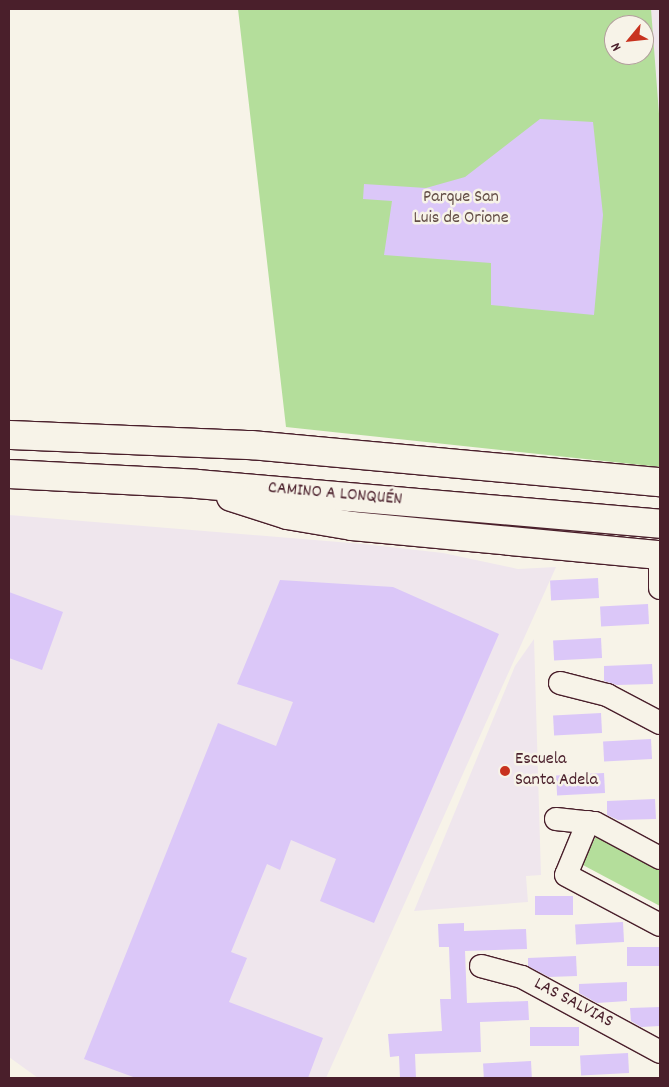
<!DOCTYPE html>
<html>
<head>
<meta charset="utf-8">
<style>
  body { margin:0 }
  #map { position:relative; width:669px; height:1087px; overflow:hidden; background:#f7f3e8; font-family:Dekko,sans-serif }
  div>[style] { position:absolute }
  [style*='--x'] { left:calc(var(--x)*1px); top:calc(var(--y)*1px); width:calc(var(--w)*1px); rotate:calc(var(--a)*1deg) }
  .built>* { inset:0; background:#efe6ed }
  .green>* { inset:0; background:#b4de9b }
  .building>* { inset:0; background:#dbc7f8; transform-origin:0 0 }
  .roads { filter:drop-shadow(1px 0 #4a1f2b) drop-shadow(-1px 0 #4a1f2b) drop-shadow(0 1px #4a1f2b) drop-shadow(0 -1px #4a1f2b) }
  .minor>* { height:22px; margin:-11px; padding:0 11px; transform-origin:11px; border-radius:11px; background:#f7f3e8 }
  .primary>* { height:28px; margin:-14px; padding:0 14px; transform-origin:14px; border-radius:14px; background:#f7f3e8 }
  .dots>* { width:14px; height:14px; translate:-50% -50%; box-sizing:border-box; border:2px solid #f7f3e8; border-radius:50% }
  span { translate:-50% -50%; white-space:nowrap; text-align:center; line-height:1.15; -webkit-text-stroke:5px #f7f3e8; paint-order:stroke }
  .park-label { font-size:18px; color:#644f47 }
  .street-label { font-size:18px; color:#4a1f2b }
  .poi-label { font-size:18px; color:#4a1f2b }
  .left { translate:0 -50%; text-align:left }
  .frame { position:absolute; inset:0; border:10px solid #4a1f2b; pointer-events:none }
  .north { position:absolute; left:604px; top:15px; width:50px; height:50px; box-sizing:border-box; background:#f7f3e8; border:1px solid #b29e9c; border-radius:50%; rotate:242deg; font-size:14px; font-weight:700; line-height:20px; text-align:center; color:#4a1f2b }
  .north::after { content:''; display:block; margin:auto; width:18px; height:22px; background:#c8321e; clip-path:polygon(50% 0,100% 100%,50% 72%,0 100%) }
</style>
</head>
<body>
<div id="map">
  <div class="built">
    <i style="clip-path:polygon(649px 9px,660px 9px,660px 149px)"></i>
    <i style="clip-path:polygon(9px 515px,363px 544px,443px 553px,518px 569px,556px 567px,326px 1078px,38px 1078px,9px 1057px)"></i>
    <i style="clip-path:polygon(534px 639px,541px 875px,526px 876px,528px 902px,414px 911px,515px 666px)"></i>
  </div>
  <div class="green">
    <i style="clip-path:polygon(evenodd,238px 9px,651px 9px,660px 127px,660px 467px,286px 427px,238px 9px,614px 25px,644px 25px,644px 55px,614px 55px,614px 25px)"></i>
    <i style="clip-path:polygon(599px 831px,660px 865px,660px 906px,581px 864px)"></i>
  </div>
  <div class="building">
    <i style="clip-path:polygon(540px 119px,593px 122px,603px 215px,594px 315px,491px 305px,491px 263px,384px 255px,392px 201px,363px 199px,364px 184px,426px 188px,465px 177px)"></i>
    <i style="left:598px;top:578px;width:20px;height:48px;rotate:87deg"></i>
    <i style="clip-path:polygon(280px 580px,393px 587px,499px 634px,374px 923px,320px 901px,336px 859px,291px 840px,280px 870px,267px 864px,231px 952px,247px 958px,229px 1002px,323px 1038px,308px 1078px,136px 1078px,84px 1059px,218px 723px,276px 746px,293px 702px,237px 684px)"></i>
    <i style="clip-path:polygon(9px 592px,63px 612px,42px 670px,9px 658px)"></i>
    <i style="left:648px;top:604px;width:20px;height:48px;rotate:87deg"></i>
    <i style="left:601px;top:638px;width:20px;height:48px;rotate:87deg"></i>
    <i style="clip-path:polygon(652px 664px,653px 684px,617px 685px,604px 681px,604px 666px)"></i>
    <i style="left:601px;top:713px;width:20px;height:48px;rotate:87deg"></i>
    <i style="left:651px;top:739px;width:20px;height:48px;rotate:87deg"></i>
    <i style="left:604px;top:773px;width:20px;height:48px;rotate:87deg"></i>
    <i style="clip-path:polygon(655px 799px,656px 819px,618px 820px,607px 815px,607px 801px)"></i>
    <i style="left:573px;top:896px;width:19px;height:38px;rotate:90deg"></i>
    <i style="left:623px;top:922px;width:20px;height:48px;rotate:87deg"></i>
    <i style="clip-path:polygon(464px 923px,464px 931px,526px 929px,527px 949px,465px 951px,467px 1003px,528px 1001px,529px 1020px,480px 1022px,481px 1052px,415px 1054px,416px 1078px,400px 1078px,399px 1056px,390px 1057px,388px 1034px,442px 1031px,440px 999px,451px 999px,449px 947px,439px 947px,438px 924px)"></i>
    <i style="left:660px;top:947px;width:19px;height:33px;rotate:90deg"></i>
    <i style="clip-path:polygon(576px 956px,577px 976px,549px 977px,528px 966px,528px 958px)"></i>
    <i style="clip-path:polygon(627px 982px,627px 1001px,597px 1003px,579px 993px,579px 984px)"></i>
    <i style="clip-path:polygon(660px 1007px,660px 1026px,641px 1027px,631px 1021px,630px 1008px)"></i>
    <i style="left:579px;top:1027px;width:19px;height:49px;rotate:90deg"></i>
    <i style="left:628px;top:1053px;width:20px;height:48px;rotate:87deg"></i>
    <i style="left:531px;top:1061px;width:17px;height:48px;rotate:87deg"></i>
  </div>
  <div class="roads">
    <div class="minor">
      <i style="--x:660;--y:555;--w:33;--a:90"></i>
      <i style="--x:560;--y:683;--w:49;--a:14.3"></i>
      <i style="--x:607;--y:695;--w:60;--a:27.8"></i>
      <i style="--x:556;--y:819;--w:39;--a:6"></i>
      <i style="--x:595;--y:823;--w:74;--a:28.3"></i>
      <i style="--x:588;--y:822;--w:57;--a:112.5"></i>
      <i style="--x:566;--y:875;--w:106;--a:28"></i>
      <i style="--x:481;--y:966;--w:42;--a:15"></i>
      <i style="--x:522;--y:977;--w:157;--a:28.5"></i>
    </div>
    <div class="primary">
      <i style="--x:9;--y:435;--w:242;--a:2.4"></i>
      <i style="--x:251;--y:445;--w:411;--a:5.2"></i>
      <i style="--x:9;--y:474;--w:188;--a:3"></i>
      <i style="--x:197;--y:484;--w:465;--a:4.9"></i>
      <i style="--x:231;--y:497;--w:59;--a:17.8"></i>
      <i style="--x:287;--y:515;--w:66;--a:9.6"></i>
      <i style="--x:352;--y:526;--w:309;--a:5.4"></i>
    </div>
  </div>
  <div class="dots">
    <i style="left:505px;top:771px;background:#c8321e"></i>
  </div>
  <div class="park-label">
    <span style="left:461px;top:209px">Parque San<br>Luis de Orione</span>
  </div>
  <div class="street-label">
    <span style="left:335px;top:495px;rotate:5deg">CAMINO A LONQUÉN</span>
    <span style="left:573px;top:1004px;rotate:28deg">LAS SALVIAS</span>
  </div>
  <div class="poi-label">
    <span class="left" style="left:515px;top:771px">Escuela<br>Santa Adela</span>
  </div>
  <div class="frame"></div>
  <div class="north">N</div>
</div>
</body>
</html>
